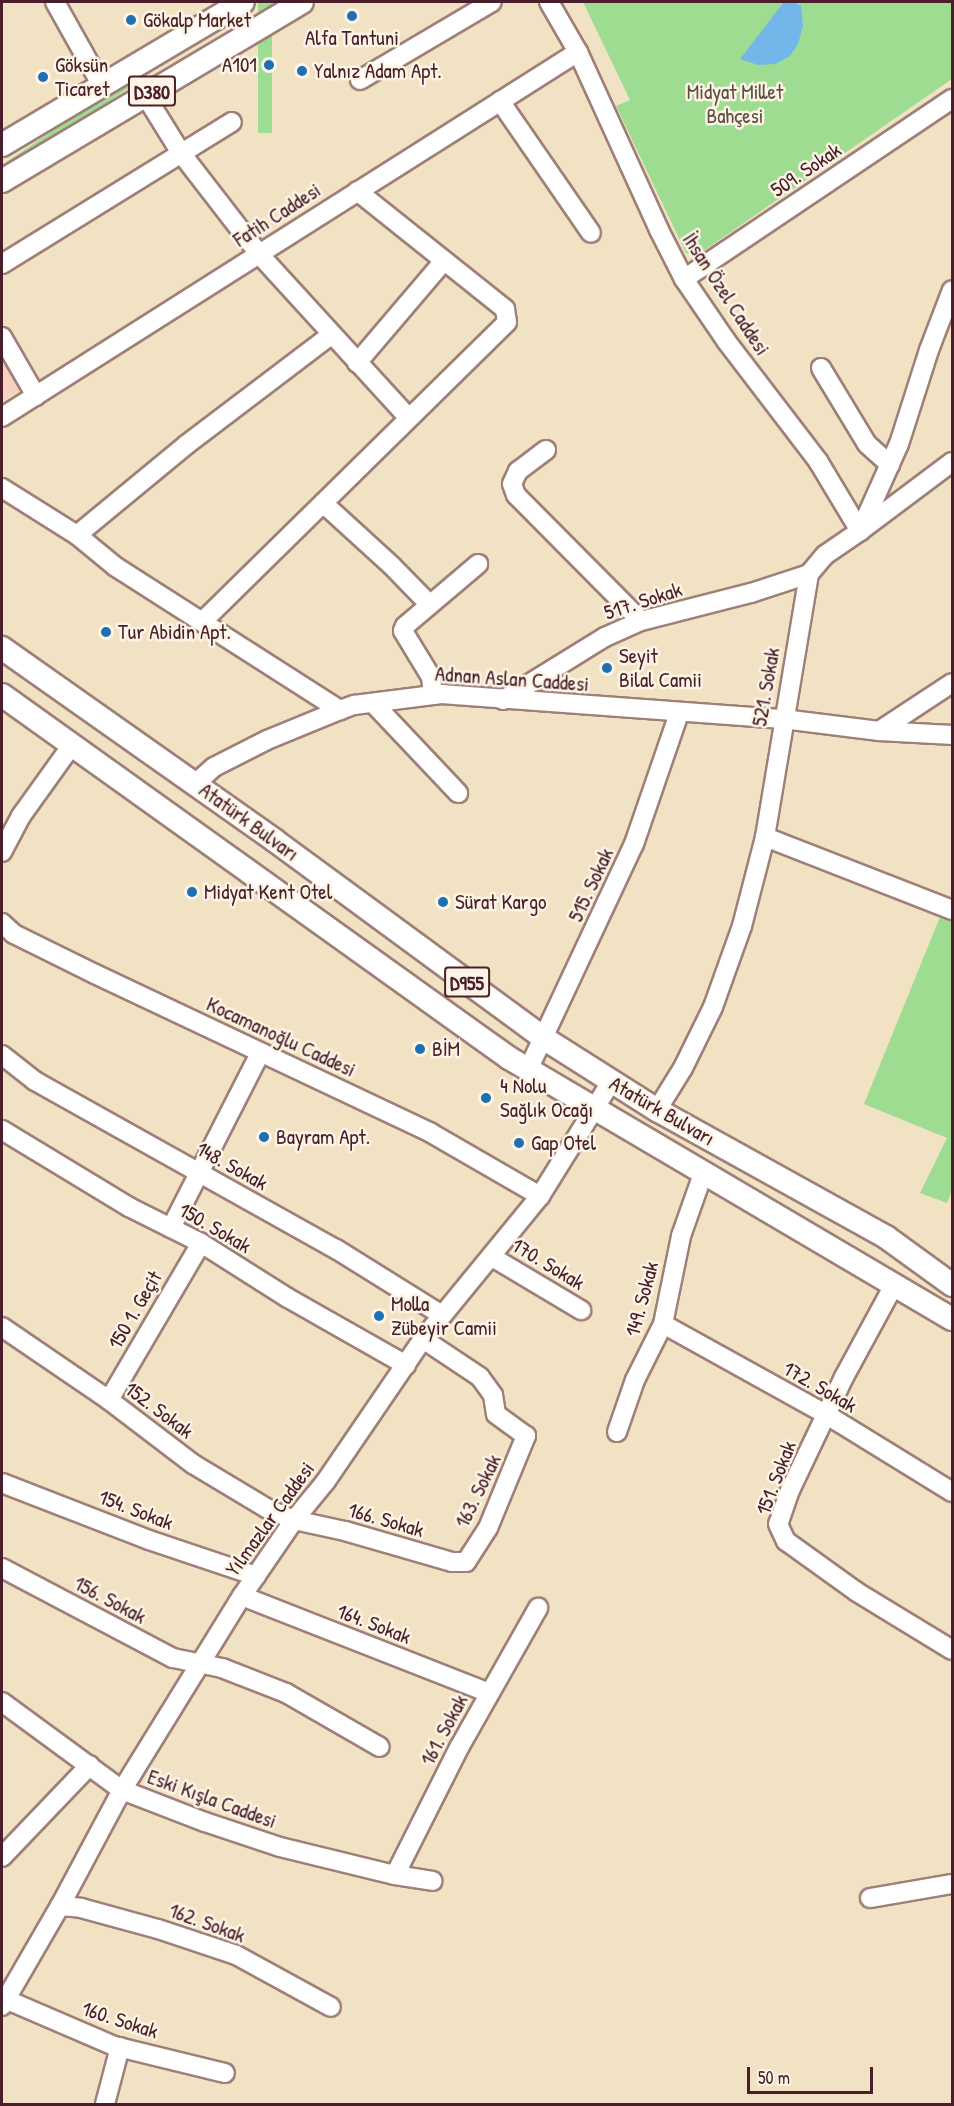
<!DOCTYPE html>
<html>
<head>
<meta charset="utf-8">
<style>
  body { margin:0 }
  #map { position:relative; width:954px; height:2106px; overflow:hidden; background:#f2e2c4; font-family:"Patrick Hand",sans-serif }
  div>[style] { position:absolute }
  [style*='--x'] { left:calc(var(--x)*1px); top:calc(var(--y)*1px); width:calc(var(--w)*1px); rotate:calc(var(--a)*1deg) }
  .built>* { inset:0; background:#f5d2c2 }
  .green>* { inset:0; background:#9ddc91; transform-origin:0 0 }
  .water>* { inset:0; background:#73b6e9 }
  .roads { filter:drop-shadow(2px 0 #9e8078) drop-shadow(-2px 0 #9e8078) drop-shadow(0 2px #9e8078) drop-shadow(0 -2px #9e8078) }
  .minor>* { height:18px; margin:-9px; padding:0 9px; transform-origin:9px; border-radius:9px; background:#fff }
  .major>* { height:22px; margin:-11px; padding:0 11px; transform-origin:11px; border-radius:11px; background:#fff }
  .dots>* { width:16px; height:16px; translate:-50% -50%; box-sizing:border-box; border:3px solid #fcf5e5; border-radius:50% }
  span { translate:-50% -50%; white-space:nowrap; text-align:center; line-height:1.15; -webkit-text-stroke:5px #fcf5e5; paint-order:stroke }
  .shield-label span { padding:2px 4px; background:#fcf5e5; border:2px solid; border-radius:4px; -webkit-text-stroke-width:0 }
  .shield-label { font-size:20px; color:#4a1f2b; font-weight:700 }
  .poi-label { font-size:21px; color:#4a1f2b }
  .left { translate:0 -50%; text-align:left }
  .right { translate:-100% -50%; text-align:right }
  .park-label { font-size:21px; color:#5f4e44 }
  .street-label { font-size:21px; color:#4a1f2b }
  .frame { position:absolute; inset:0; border:3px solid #4a1f2b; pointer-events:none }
  .scale { position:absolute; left:747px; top:2067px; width:126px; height:27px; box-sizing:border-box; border:3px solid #4a1f2b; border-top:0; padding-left:8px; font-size:18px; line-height:21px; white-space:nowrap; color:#4a1f2b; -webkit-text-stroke:4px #fcf5e5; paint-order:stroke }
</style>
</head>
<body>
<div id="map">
  <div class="built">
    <i style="clip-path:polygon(2px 351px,24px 387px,2px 401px)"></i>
  </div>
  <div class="green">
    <i style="left:258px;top:2px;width:14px;height:131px"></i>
    <i style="clip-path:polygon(583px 2px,952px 2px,952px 79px,696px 256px,686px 253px,616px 106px,630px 100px)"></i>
    <i style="left:140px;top:72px;width:7px;height:161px;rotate:56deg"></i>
    <i style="clip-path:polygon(942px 912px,952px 916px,952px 1190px,947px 1203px,920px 1193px,947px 1138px,864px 1104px)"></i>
  </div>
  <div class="water">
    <i style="clip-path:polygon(784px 2px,794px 2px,801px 6px,803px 26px,798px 44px,790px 56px,775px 64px,758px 65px,740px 59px)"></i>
  </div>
  <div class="roads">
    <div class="minor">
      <i style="--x:55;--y:2;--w:94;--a:60.7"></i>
      <i style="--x:549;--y:2;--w:58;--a:59.9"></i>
      <i style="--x:578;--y:52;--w:196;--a:65.5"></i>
      <i style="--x:659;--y:230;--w:55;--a:63"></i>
      <i style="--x:684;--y:279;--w:76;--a:55.7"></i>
      <i style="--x:727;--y:342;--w:150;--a:52.6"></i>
      <i style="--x:818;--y:461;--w:82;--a:59"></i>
      <i style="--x:860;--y:531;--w:115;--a:-36.9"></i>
      <i style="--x:360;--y:80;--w:153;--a:-30.6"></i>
      <i style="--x:145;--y:95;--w:68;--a:58.2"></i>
      <i style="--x:181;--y:153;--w:128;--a:52.3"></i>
      <i style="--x:259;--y:254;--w:222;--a:47.6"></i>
      <i style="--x:500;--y:101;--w:160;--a:55.4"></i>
      <i style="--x:2;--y:264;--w:270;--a:-31.7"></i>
      <i style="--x:684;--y:279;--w:323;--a:-33.9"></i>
      <i style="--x:2;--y:337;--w:68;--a:60"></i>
      <i style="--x:357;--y:363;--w:133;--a:-49.6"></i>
      <i style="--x:821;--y:368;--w:89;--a:58.8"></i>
      <i style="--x:867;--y:444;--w:31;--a:42"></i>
      <i style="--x:2;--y:417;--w:682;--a:-32.36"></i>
      <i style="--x:546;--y:450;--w:35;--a:143"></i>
      <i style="--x:518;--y:471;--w:14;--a:115"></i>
      <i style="--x:512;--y:484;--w:12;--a:70"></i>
      <i style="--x:516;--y:495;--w:177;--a:45.2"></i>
      <i style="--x:2;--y:488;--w:89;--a:32.1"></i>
      <i style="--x:77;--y:535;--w:50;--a:39.4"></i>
      <i style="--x:116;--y:567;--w:266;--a:32.6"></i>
      <i style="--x:323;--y:503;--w:93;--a:42.4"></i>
      <i style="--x:392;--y:566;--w:54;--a:45.7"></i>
      <i style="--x:77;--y:535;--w:141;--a:-39.5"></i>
      <i style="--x:186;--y:445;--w:183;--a:-37.2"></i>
      <i style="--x:203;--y:621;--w:426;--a:-44.5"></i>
      <i style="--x:507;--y:322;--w:13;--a:-99"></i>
      <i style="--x:505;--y:309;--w:189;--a:-141.4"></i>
      <i style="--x:433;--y:695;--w:18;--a:-96"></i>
      <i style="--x:431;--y:677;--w:54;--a:-121.3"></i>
      <i style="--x:403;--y:631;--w:5;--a:-68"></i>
      <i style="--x:405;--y:626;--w:96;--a:-40.3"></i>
      <i style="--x:503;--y:700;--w:120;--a:-31.7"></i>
      <i style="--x:605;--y:637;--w:39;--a:-24"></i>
      <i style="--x:641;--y:621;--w:114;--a:-14.3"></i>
      <i style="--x:751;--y:593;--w:61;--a:-18.1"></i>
      <i style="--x:373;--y:703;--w:124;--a:46.6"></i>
      <i style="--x:879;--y:731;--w:87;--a:-33.3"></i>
      <i style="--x:195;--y:784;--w:25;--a:-42"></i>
      <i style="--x:214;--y:767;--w:59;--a:-27"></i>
      <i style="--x:267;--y:740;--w:79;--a:-22.3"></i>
      <i style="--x:340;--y:710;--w:15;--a:-20"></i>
      <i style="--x:354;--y:705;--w:88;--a:-7.2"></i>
      <i style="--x:441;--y:694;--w:343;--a:4.2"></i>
      <i style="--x:783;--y:719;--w:97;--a:7.1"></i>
      <i style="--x:879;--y:731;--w:73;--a:3.1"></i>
      <i style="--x:765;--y:837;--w:201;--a:21.3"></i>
      <i style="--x:2;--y:852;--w:41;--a:-62.2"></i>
      <i style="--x:21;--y:816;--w:87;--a:-54.3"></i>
      <i style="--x:2;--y:923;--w:16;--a:43"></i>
      <i style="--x:14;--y:934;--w:90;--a:26.3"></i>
      <i style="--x:95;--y:974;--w:372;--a:25.3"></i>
      <i style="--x:431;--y:1133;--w:126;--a:30"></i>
      <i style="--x:2;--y:1055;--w:42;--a:38.2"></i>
      <i style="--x:35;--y:1081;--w:345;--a:29.2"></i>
      <i style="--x:336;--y:1249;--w:125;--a:31.9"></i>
      <i style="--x:528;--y:1070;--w:250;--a:-64.9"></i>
      <i style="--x:634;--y:844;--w:139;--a:-71"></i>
      <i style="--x:657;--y:1110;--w:49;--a:-58.2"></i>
      <i style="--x:683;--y:1068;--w:68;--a:-63.8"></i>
      <i style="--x:713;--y:1007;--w:86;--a:-70.3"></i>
      <i style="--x:742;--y:926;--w:92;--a:-75.5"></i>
      <i style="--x:765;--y:837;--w:267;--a:-80.5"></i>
      <i style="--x:809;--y:574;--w:25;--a:-50"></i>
      <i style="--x:825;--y:555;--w:42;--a:-34.4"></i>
      <i style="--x:860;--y:531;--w:95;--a:-65.9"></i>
      <i style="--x:899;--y:444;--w:99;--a:-72.3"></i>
      <i style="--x:929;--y:350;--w:64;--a:-69"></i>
      <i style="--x:2;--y:1130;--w:149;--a:31.2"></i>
      <i style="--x:129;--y:1207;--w:80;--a:26.6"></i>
      <i style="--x:201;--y:1243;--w:103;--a:32.3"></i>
      <i style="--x:288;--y:1298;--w:136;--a:29.6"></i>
      <i style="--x:171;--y:1228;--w:196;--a:-63"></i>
      <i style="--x:492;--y:1257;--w:104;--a:30.8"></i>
      <i style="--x:894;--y:1285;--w:105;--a:118.5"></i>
      <i style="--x:844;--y:1377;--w:125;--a:115.5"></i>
      <i style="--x:790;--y:1490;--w:36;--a:109"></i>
      <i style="--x:778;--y:1524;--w:19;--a:65"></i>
      <i style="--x:786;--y:1541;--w:87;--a:35.7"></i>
      <i style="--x:857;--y:1592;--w:111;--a:31.4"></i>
      <i style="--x:663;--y:1324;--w:188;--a:29"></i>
      <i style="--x:827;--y:1415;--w:147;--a:31.6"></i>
      <i style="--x:2;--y:1327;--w:130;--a:34.3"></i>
      <i style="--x:109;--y:1400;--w:106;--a:37.3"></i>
      <i style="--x:193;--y:1464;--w:87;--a:31"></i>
      <i style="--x:268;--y:1509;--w:28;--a:23"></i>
      <i style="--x:294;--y:1520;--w:52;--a:12.2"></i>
      <i style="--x:345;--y:1531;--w:111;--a:16.2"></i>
      <i style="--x:452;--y:1562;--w:14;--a:0"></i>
      <i style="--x:466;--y:1562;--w:40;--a:-57.1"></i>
      <i style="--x:488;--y:1528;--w:100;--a:-67.6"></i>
      <i style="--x:526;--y:1436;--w:37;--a:-144"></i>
      <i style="--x:496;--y:1414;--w:19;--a:-99"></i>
      <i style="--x:493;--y:1395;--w:22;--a:-126"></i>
      <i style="--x:480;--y:1377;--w:69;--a:-146.3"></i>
      <i style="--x:109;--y:1400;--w:182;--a:-59.6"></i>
      <i style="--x:617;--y:1432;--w:55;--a:-70.9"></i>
      <i style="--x:635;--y:1380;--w:63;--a:-63.4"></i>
      <i style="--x:663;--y:1324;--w:90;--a:-78.4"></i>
      <i style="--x:681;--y:1236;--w:66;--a:-70.5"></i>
      <i style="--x:2;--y:1483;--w:158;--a:21.2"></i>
      <i style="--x:149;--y:1540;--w:113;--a:18.6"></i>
      <i style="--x:2;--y:1568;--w:193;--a:27.8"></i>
      <i style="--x:173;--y:1658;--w:50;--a:11.5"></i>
      <i style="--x:222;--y:1668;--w:69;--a:21.3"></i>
      <i style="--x:286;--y:1693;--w:108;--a:29.9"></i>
      <i style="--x:242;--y:1596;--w:266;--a:21.4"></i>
      <i style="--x:2;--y:1702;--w:149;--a:36.3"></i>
      <i style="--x:122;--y:1790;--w:89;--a:21.1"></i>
      <i style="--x:205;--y:1822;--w:79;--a:18.4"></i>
      <i style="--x:280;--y:1847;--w:118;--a:13.7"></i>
      <i style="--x:395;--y:1875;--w:38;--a:9"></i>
      <i style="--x:2;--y:1857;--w:127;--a:-46.3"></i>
      <i style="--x:395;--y:1875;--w:144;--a:-63.3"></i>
      <i style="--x:460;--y:1746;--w:159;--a:-60.5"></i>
      <i style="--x:870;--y:1898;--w:83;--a:-9.7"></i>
      <i style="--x:60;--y:1906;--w:21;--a:5"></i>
      <i style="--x:81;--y:1908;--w:80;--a:15.3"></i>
      <i style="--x:158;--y:1929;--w:82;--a:18.4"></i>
      <i style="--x:236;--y:1955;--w:108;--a:28.7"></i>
      <i style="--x:5;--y:1999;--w:119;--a:23.3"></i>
      <i style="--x:114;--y:2046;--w:114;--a:13.7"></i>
      <i style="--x:2;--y:2006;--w:116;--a:-59.9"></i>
      <i style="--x:60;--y:1906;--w:132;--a:-61.9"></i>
      <i style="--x:122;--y:1790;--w:228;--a:-58.3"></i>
      <i style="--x:242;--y:1596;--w:92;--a:-55.6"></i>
      <i style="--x:294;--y:1520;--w:50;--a:-50.6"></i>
      <i style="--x:326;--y:1481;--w:172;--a:-55.7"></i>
      <i style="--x:423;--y:1339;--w:185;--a:-50.7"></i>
      <i style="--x:540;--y:1196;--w:134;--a:-58.1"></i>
      <i style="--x:105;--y:2104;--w:59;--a:-75.3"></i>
    </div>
    <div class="major">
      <i style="--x:2;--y:145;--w:280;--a:-30.7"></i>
      <i style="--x:2;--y:181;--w:349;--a:-30.8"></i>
      <i style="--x:2;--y:648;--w:333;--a:35.2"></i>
      <i style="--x:274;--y:840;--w:336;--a:36.3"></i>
      <i style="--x:545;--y:1039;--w:133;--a:32.4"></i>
      <i style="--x:657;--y:1110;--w:262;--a:29"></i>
      <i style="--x:886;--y:1237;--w:82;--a:36"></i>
      <i style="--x:2;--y:695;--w:624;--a:35.6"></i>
      <i style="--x:509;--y:1058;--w:514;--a:30.51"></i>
    </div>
  </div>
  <div class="dots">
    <i style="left:352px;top:16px;background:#1f6fb2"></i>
    <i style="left:131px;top:20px;background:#1f6fb2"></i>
    <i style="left:269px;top:65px;background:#1f6fb2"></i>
    <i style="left:302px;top:71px;background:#1f6fb2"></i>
    <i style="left:43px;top:77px;background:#1f6fb2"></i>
    <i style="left:106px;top:632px;background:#1f6fb2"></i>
    <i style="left:607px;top:668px;background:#1f6fb2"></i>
    <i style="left:192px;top:892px;background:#1f6fb2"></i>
    <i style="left:443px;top:902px;background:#1f6fb2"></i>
    <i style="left:420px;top:1049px;background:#1f6fb2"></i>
    <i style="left:486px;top:1098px;background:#1f6fb2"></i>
    <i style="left:264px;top:1137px;background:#1f6fb2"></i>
    <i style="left:519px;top:1143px;background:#1f6fb2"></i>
    <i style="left:379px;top:1316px;background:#1f6fb2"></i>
  </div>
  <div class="shield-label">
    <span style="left:152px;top:91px">D380</span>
    <span style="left:467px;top:982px">D955</span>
  </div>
  <div class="poi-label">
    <span class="left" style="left:143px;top:20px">Gökalp Market</span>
    <span style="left:352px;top:38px">Alfa Tantuni</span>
    <span class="left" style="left:55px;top:77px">Göksün<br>Ticaret</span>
    <span class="right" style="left:257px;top:65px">A101</span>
    <span class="left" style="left:314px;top:71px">Yalnız Adam Apt.</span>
    <span class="left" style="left:118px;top:632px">Tur Abidin Apt.</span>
    <span class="left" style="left:619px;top:668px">Seyit<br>Bilal Camii</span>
    <span class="left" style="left:204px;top:892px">Midyat Kent Otel</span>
    <span class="left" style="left:455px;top:902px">Sürat Kargo</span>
    <span class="left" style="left:432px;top:1049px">BİM</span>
    <span class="left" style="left:500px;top:1098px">4 Nolu<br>Sağlık Ocağı</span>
    <span class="left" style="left:276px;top:1137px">Bayram Apt.</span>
    <span class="left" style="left:531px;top:1143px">Gap Otel</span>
    <span class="left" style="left:391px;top:1316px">Molla<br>Zübeyir Camii</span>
  </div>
  <div class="park-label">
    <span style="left:735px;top:104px">Midyat Millet<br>Bahçesi</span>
  </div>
  <div class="street-label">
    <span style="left:806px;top:170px;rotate:-34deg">509. Sokak</span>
    <span style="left:277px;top:215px;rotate:-33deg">Fatih Caddesi</span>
    <span style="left:726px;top:294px;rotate:57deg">İhsan Özel Caddesi</span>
    <span style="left:643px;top:601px;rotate:-18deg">517. Sokak</span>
    <span style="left:512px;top:679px;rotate:4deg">Adnan Aslan Caddesi</span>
    <span style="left:766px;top:687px;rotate:-80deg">521. Sokak</span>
    <span style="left:249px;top:822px;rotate:36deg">Atatürk Bulvarı</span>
    <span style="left:591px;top:885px;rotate:-65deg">515. Sokak</span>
    <span style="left:281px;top:1037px;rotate:25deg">Kocamanoğlu Caddesi</span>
    <span style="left:662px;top:1111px;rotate:30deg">Atatürk Bulvarı</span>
    <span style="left:232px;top:1166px;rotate:29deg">148. Sokak</span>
    <span style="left:215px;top:1228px;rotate:30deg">150. Sokak</span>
    <span style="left:548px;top:1264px;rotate:31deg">170. Sokak</span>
    <span style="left:642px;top:1299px;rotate:-75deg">149. Sokak</span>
    <span style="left:135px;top:1310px;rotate:-60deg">150 1. Geçit</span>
    <span style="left:820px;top:1387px;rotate:30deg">172. Sokak</span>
    <span style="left:159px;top:1410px;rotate:37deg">152. Sokak</span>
    <span style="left:776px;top:1478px;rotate:-69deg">151. Sokak</span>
    <span style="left:478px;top:1491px;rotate:-64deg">163. Sokak</span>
    <span style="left:136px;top:1510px;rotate:21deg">154. Sokak</span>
    <span style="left:270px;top:1519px;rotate:-54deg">Yılmazlar Caddesi</span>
    <span style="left:386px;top:1520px;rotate:16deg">166. Sokak</span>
    <span style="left:110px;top:1600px;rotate:28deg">156. Sokak</span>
    <span style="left:374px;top:1624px;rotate:21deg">164. Sokak</span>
    <span style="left:444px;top:1730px;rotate:-62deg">161. Sokak</span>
    <span style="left:212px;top:1799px;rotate:20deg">Eski Kışla Caddesi</span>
    <span style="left:207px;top:1923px;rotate:20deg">162. Sokak</span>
    <span style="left:120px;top:2020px;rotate:18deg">160. Sokak</span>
  </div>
  <div class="frame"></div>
  <div class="scale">50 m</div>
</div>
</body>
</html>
